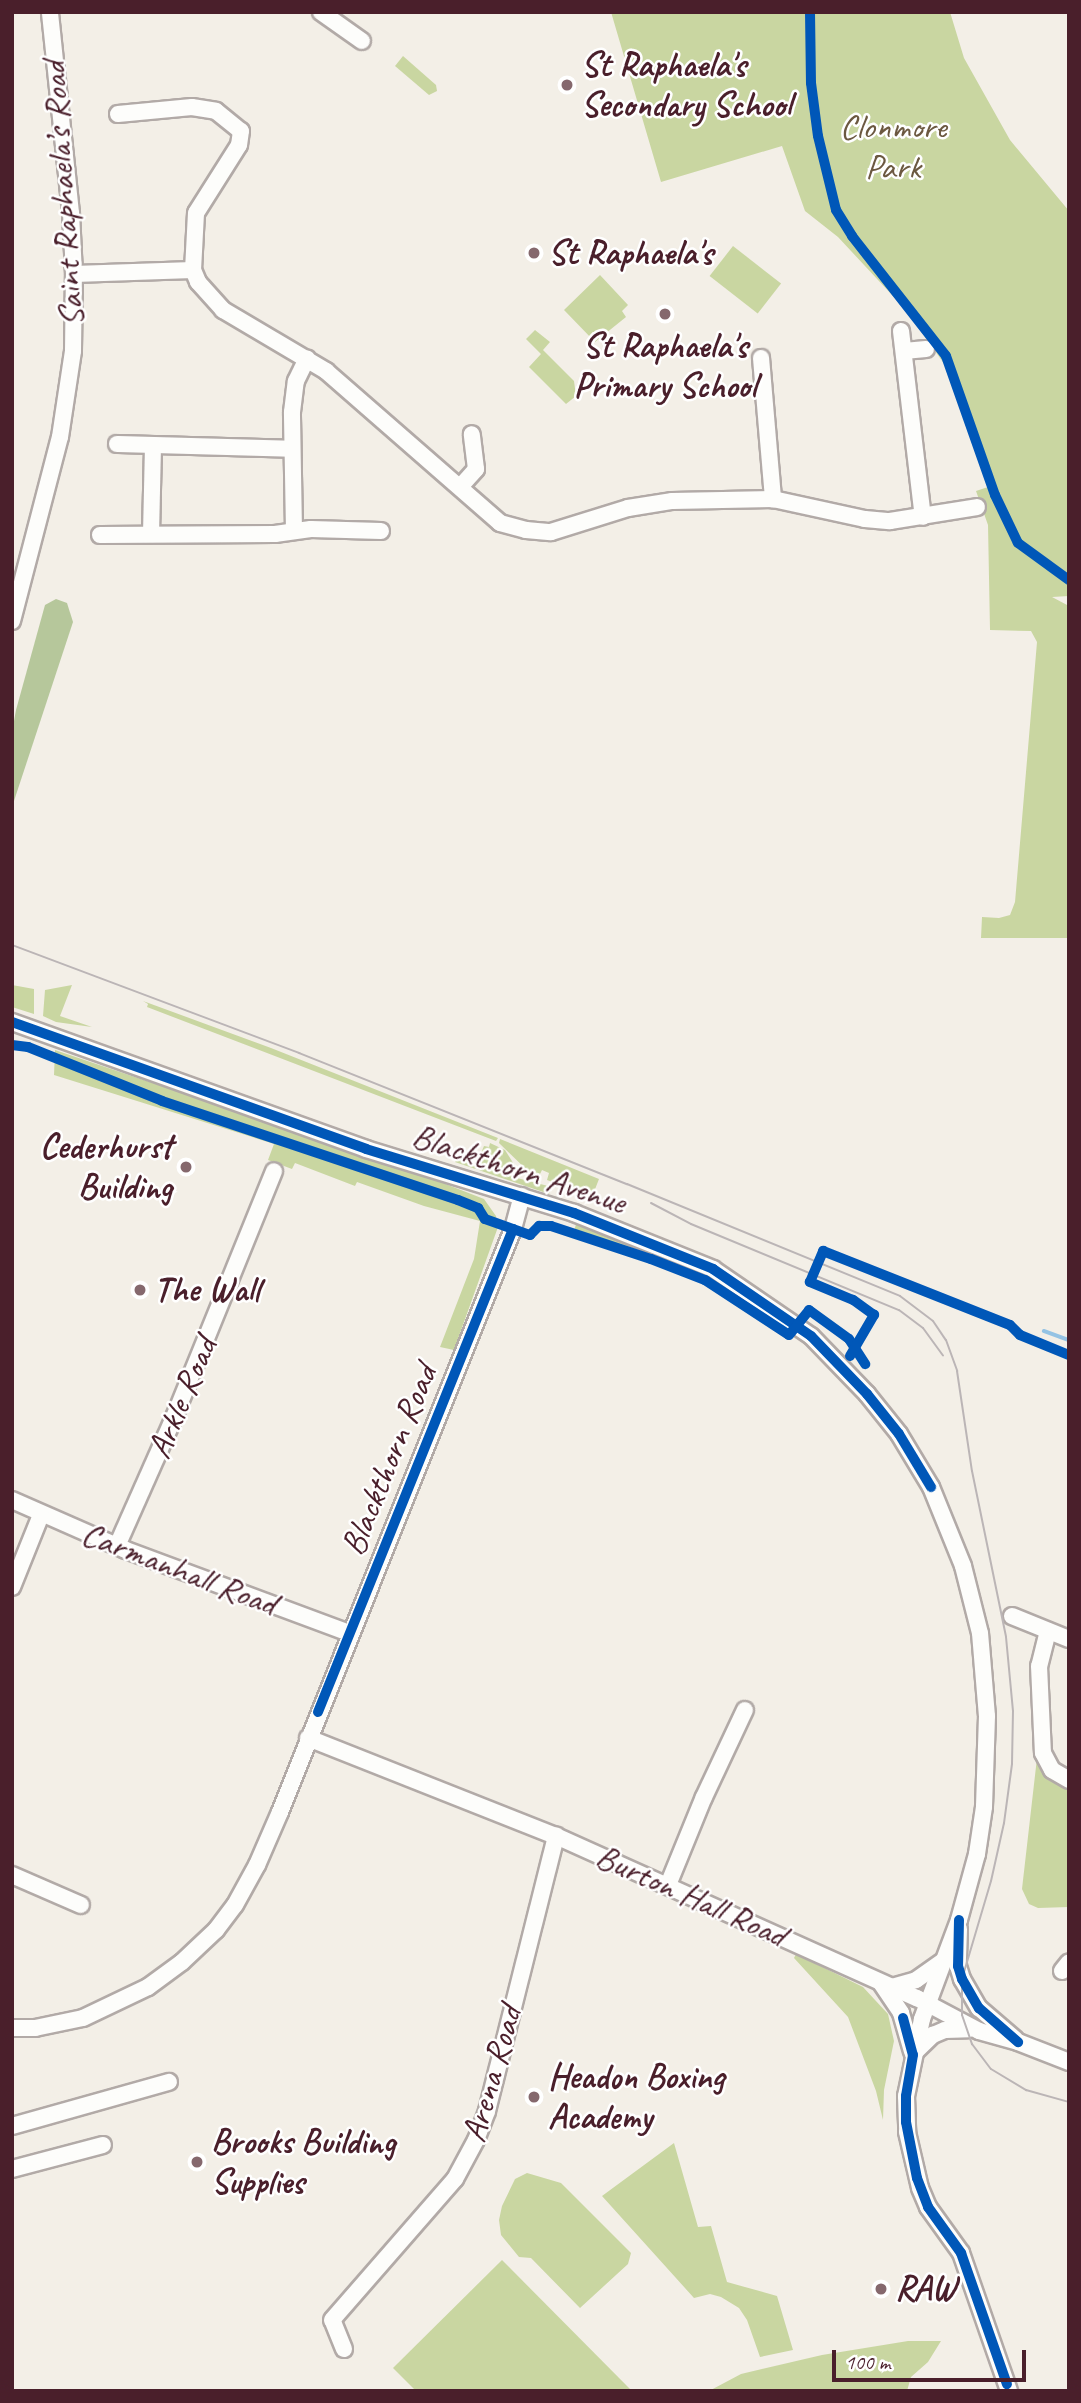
<!DOCTYPE html>
<html>
<head>
<meta charset="utf-8">
<style>
  body { margin:0 }
  #map { position:relative; width:1081px; height:2403px; overflow:hidden; background:#f3efe7; font-family:Caveat,sans-serif }
  div>[style] { position:absolute }
  [style*='--x'] { left:calc(var(--x)*1px); top:calc(var(--y)*1px); width:calc(var(--w)*1px); rotate:calc(var(--a)*1deg) }
  .green>* { inset:0; background:#c9d6a1; transform-origin:0 0 }
  .forest>* { inset:0; background:#b6c79b }
  .stream>* { height:3.5px; margin:-1.75px; padding:0 1.75px; transform-origin:1.75px; border-radius:1.75px; background:#94c3e4 }
  .roads { filter:drop-shadow(2px 0 #b2aaa7) drop-shadow(-2px 0 #b2aaa7) drop-shadow(0 2px #b2aaa7) drop-shadow(0 -2px #b2aaa7) }
  .minor>* { height:16px; margin:-8px; padding:0 8px; transform-origin:8px; border-radius:8px; background:#fdfdfb }
  .tram>* { height:2px; margin:-1px; padding:0 1px; transform-origin:1px; border-radius:1px; background:#bbb5b6 }
  .cycleway>* { height:10px; margin:-5px; padding:0 5px; transform-origin:5px; border-radius:5px; background:#0057b8 }
  .dots>* { width:19px; height:19px; translate:-50% -50%; box-sizing:border-box; border:4px solid #fff; border-radius:50% }
  span { translate:-50% -50%; white-space:nowrap; text-align:center; line-height:1.15; -webkit-text-stroke:5px #fff; paint-order:stroke }
  .poi-label { font-size:35px; color:#4a1f2b; font-weight:700 }
  .left { translate:0 -50%; text-align:left }
  .right { translate:-100% -50%; text-align:right }
  .park-label { font-size:35px; color:#6b5840 }
  .street-label { font-size:35px; color:#4a1f2b }
  .frame { position:absolute; inset:0; border:14px solid #4a1f2b; pointer-events:none }
  .scale { position:absolute; left:832px; top:2350px; width:194px; height:32px; box-sizing:border-box; border:4px solid #4a1f2b; border-top:0; padding-left:9px; font-size:21px; line-height:24px; white-space:nowrap; color:#4a1f2b; -webkit-text-stroke:5px #fff; paint-order:stroke }
</style>
</head>
<body>
<div id="map">
  <div class="green">
    <i style="clip-path:polygon(611px 12px,950px 12px,964px 58px,1010px 140px,1069px 211px,1069px 596px,1052px 597px,1069px 606px,1069px 938px,981px 938px,982px 917px,999px 918px,1010px 915px,1015px 902px,1037px 642px,1031px 631px,990px 630px,988px 525px,976px 491px,988px 487px,950px 372px,905px 309px,838px 237px,805px 211px,782px 146px,661px 182px)"></i>
    <i style="clip-path:polygon(403px 56px,436px 85px,437px 91px,429px 95px,395px 66px)"></i>
    <i style="left:733px;top:246px;width:61px;height:38px;rotate:38deg"></i>
    <i style="clip-path:polygon(600px 275px,628px 305px,622px 311px,626px 317px,595px 342px,564px 310px)"></i>
    <i style="clip-path:polygon(535px 330px,550px 342px,543px 350px,574px 381px,576px 396px,566px 404px,529px 367px,541px 354px,526px 339px)"></i>
    <i style="clip-path:polygon(12px 985px,34px 989px,34px 1014px,12px 1007px)"></i>
    <i style="clip-path:polygon(72px 985px,60px 1016px,92px 1027px,56px 1022px,43px 1016px,45px 990px)"></i>
    <i style="clip-path:polygon(143px 1001px,271px 1048px,498px 1138px,496px 1141px,147px 1007px,148px 1004px)"></i>
    <i style="clip-path:polygon(55px 1050px,407px 1169px,484px 1199px,496px 1216px,498px 1227px,454px 1350px,440px 1347px,474px 1259px,480px 1221px,424px 1206px,357px 1182px,355px 1186px,295px 1163px,292px 1169px,268px 1160px,274px 1144px,54px 1075px)"></i>
    <i style="clip-path:polygon(500px 1139px,599px 1179px,592px 1197px,547px 1180px,549px 1173px,542px 1170px,539px 1176px,530px 1173px,499px 1143px)"></i>
    <i style="clip-path:polygon(490px 1143px,505px 1150px,517px 1169px,517px 1178px,552px 1187px,549px 1194px,455px 1162px,457px 1158px,476px 1165px,484px 1146px,489px 1147px)"></i>
    <i style="clip-path:polygon(577px 1221px,588px 1224px,598px 1233px,697px 1268px,731px 1292px,663px 1260px,574px 1231px)"></i>
    <i style="clip-path:polygon(1037px 1758px,1049px 1777px,1069px 1787px,1069px 1907px,1038px 1908px,1029px 1904px,1022px 1889px)"></i>
    <i style="clip-path:polygon(796px 1954px,863px 1987px,888px 2014px,894px 2041px,884px 2090px,883px 2120px,876px 2091px,848px 2017px,794px 1958px)"></i>
    <i style="clip-path:polygon(674px 2143px,698px 2227px,711px 2226px,727px 2282px,777px 2296px,793px 2350px,760px 2357px,747px 2320px,739px 2308px,721px 2297px,710px 2294px,694px 2298px,602px 2196px)"></i>
    <i style="clip-path:polygon(527px 2173px,561px 2183px,631px 2253px,628px 2264px,580px 2308px,531px 2258px,519px 2257px,501px 2235px,499px 2220px,502px 2206px,515px 2179px)"></i>
    <i style="clip-path:polygon(502px 2260px,630px 2389px,628px 2391px,416px 2391px,393px 2368px)"></i>
    <i style="clip-path:polygon(908px 2341px,941px 2341px,928px 2362px,911px 2377px,907px 2391px,709px 2391px,741px 2374px,822px 2355px)"></i>
  </div>
  <div class="forest">
    <i style="clip-path:polygon(56px 599px,67px 603px,73px 622px,12px 807px,12px 732px,16px 710px,45px 605px)"></i>
  </div>
  <div class="stream">
    <i style="--x:1044;--y:1331;--w:27;--a:20"></i>
  </div>
  <div class="roads">
    <div class="minor">
      <i style="--x:321;--y:12;--w:50;--a:35.3"></i>
      <i style="--x:118;--y:114;--w:74;--a:-5.4"></i>
      <i style="--x:192;--y:107;--w:24;--a:9"></i>
      <i style="--x:216;--y:111;--w:32;--a:39"></i>
      <i style="--x:241;--y:131;--w:14;--a:98"></i>
      <i style="--x:239;--y:145;--w:80;--a:122.3"></i>
      <i style="--x:196;--y:213;--w:57;--a:93"></i>
      <i style="--x:74;--y:274;--w:119;--a:-1.9"></i>
      <i style="--x:193;--y:270;--w:13;--a:67"></i>
      <i style="--x:198;--y:282;--w:38;--a:48"></i>
      <i style="--x:223;--y:310;--w:120;--a:30.6"></i>
      <i style="--x:326;--y:371;--w:231;--a:41.1"></i>
      <i style="--x:500;--y:523;--w:27;--a:15"></i>
      <i style="--x:526;--y:530;--w:25;--a:5"></i>
      <i style="--x:551;--y:532;--w:81;--a:-17.3"></i>
      <i style="--x:628;--y:508;--w:45;--a:-9"></i>
      <i style="--x:672;--y:501;--w:101;--a:-1.1"></i>
      <i style="--x:773;--y:499;--w:94;--a:12.3"></i>
      <i style="--x:865;--y:519;--w:25;--a:5"></i>
      <i style="--x:890;--y:521;--w:88;--a:-9.1"></i>
      <i style="--x:901;--y:331;--w:187;--a:83.3"></i>
      <i style="--x:904;--y:351;--w:22;--a:-5"></i>
      <i style="--x:761;--y:358;--w:142;--a:85.1"></i>
      <i style="--x:117;--y:444;--w:175;--a:1.6"></i>
      <i style="--x:460;--y:487;--w:24;--a:-48"></i>
      <i style="--x:476;--y:469;--w:35;--a:-97"></i>
      <i style="--x:294;--y:531;--w:119;--a:-91"></i>
      <i style="--x:292;--y:412;--w:31;--a:-83"></i>
      <i style="--x:296;--y:381;--w:25;--a:-64"></i>
      <i style="--x:151;--y:534;--w:88;--a:-88.7"></i>
      <i style="--x:100;--y:535;--w:175;--a:-0.3"></i>
      <i style="--x:275;--y:534;--w:36;--a:-8"></i>
      <i style="--x:311;--y:529;--w:70;--a:1.6"></i>
      <i style="--x:12;--y:621;--w:190;--a:-75.4"></i>
      <i style="--x:60;--y:437;--w:87;--a:-81.4"></i>
      <i style="--x:73;--y:351;--w:77;--a:-89.3"></i>
      <i style="--x:74;--y:274;--w:61;--a:-92.8"></i>
      <i style="--x:71;--y:213;--w:202;--a:-96"></i>
      <i style="--x:12;--y:1022;--w:376;--a:19.7"></i>
      <i style="--x:366;--y:1149;--w:218;--a:17.1"></i>
      <i style="--x:574;--y:1213;--w:150;--a:21.9"></i>
      <i style="--x:713;--y:1269;--w:119;--a:34.4"></i>
      <i style="--x:811;--y:1336;--w:81;--a:46"></i>
      <i style="--x:867;--y:1394;--w:51;--a:51.3"></i>
      <i style="--x:899;--y:1434;--w:62;--a:58.9"></i>
      <i style="--x:931;--y:1487;--w:85;--a:67.9"></i>
      <i style="--x:963;--y:1566;--w:69;--a:75.8"></i>
      <i style="--x:980;--y:1633;--w:83;--a:85.2"></i>
      <i style="--x:987;--y:1716;--w:91;--a:91.9"></i>
      <i style="--x:984;--y:1807;--w:48;--a:98.5"></i>
      <i style="--x:977;--y:1854;--w:68;--a:105.3"></i>
      <i style="--x:959;--y:1920;--w:106;--a:110.5"></i>
      <i style="--x:922;--y:2019;--w:79;--a:101.7"></i>
      <i style="--x:906;--y:2096;--w:36;--a:88"></i>
      <i style="--x:907;--y:2132;--w:57;--a:76.9"></i>
      <i style="--x:920;--y:2188;--w:21;--a:67"></i>
      <i style="--x:928;--y:2207;--w:57;--a:54.3"></i>
      <i style="--x:961;--y:2253;--w:146;--a:70.8"></i>
      <i style="--x:12;--y:1500;--w:124;--a:23.7"></i>
      <i style="--x:126;--y:1550;--w:238;--a:20.4"></i>
      <i style="--x:117;--y:1546;--w:143;--a:-66.1"></i>
      <i style="--x:175;--y:1415;--w:263;--a:-67.9"></i>
      <i style="--x:12;--y:1587;--w:78;--a:-68.1"></i>
      <i style="--x:1012;--y:1616;--w:61;--a:22"></i>
      <i style="--x:1048;--y:1631;--w:36;--a:104"></i>
      <i style="--x:1039;--y:1666;--w:87;--a:87.4"></i>
      <i style="--x:1043;--y:1753;--w:19;--a:62"></i>
      <i style="--x:1052;--y:1770;--w:20;--a:30"></i>
      <i style="--x:308;--y:1738;--w:267;--a:21.6"></i>
      <i style="--x:556;--y:1836;--w:396;--a:24.2"></i>
      <i style="--x:917;--y:1998;--w:70;--a:28"></i>
      <i style="--x:979;--y:2031;--w:41;--a:15.8"></i>
      <i style="--x:1018;--y:2042;--w:55;--a:21.4"></i>
      <i style="--x:12;--y:1875;--w:75;--a:23.5"></i>
      <i style="--x:668;--y:1885;--w:95;--a:-67.8"></i>
      <i style="--x:704;--y:1797;--w:96;--a:-64.8"></i>
      <i style="--x:959;--y:1929;--w:37;--a:92"></i>
      <i style="--x:958;--y:1966;--w:14;--a:73"></i>
      <i style="--x:962;--y:1979;--w:34;--a:60"></i>
      <i style="--x:979;--y:2008;--w:48;--a:40.7"></i>
      <i style="--x:1062;--y:1971;--w:11;--a:-52"></i>
      <i style="--x:881;--y:1983;--w:36;--a:56"></i>
      <i style="--x:901;--y:2013;--w:40;--a:74"></i>
      <i style="--x:892;--y:1987;--w:25;--a:-16"></i>
      <i style="--x:916;--y:1980;--w:32;--a:-35"></i>
      <i style="--x:12;--y:2028;--w:23;--a:0"></i>
      <i style="--x:35;--y:2028;--w:49;--a:-11.8"></i>
      <i style="--x:83;--y:2018;--w:72;--a:-25.5"></i>
      <i style="--x:148;--y:1987;--w:42;--a:-36.3"></i>
      <i style="--x:182;--y:1962;--w:47;--a:-43.3"></i>
      <i style="--x:216;--y:1930;--w:31;--a:-53"></i>
      <i style="--x:235;--y:1905;--w:46;--a:-61.2"></i>
      <i style="--x:257;--y:1865;--w:58;--a:-66.5"></i>
      <i style="--x:280;--y:1812;--w:628;--a:-68.22"></i>
      <i style="--x:513;--y:1229;--w:34;--a:-75"></i>
      <i style="--x:913;--y:2054;--w:28;--a:-44"></i>
      <i style="--x:933;--y:2035;--w:13;--a:-23"></i>
      <i style="--x:945;--y:2030;--w:24;--a:-2"></i>
      <i style="--x:12;--y:2126;--w:163;--a:-15.7"></i>
      <i style="--x:12;--y:2169;--w:94;--a:-14.8"></i>
      <i style="--x:344;--y:2349;--w:31;--a:-112"></i>
      <i style="--x:332;--y:2320;--w:187;--a:-48.9"></i>
      <i style="--x:455;--y:2179;--w:44;--a:-61.7"></i>
      <i style="--x:476;--y:2140;--w:31;--a:-69"></i>
      <i style="--x:487;--y:2111;--w:284;--a:-75.9"></i>
    </div>
  </div>
  <div class="tram">
    <i style="--x:12;--y:945;--w:307;--a:20.6"></i>
    <i style="--x:299;--y:1053;--w:353;--a:21.8"></i>
    <i style="--x:627;--y:1184;--w:295;--a:22.3"></i>
    <i style="--x:900;--y:1296;--w:41;--a:37.1"></i>
    <i style="--x:933;--y:1321;--w:23;--a:56"></i>
    <i style="--x:946;--y:1340;--w:33;--a:70"></i>
    <i style="--x:957;--y:1371;--w:101;--a:81.5"></i>
    <i style="--x:972;--y:1471;--w:169;--a:78.4"></i>
    <i style="--x:1006;--y:1637;--w:74;--a:84.6"></i>
    <i style="--x:1013;--y:1711;--w:53;--a:91.1"></i>
    <i style="--x:1012;--y:1764;--w:60;--a:97.7"></i>
    <i style="--x:1004;--y:1823;--w:59;--a:102.6"></i>
    <i style="--x:991;--y:1881;--w:102;--a:106.5"></i>
    <i style="--x:962;--y:1979;--w:36;--a:90"></i>
    <i style="--x:962;--y:2015;--w:31;--a:71"></i>
    <i style="--x:972;--y:2044;--w:31;--a:53"></i>
    <i style="--x:991;--y:2069;--w:41;--a:31"></i>
    <i style="--x:1026;--y:2090;--w:45;--a:15.6"></i>
    <i style="--x:651;--y:1203;--w:45;--a:27.7"></i>
    <i style="--x:691;--y:1224;--w:225;--a:22.5"></i>
    <i style="--x:899;--y:1310;--w:30;--a:37"></i>
    <i style="--x:923;--y:1328;--w:34;--a:54"></i>
  </div>
  <div class="cycleway">
    <i style="--x:810;--y:12;--w:71;--a:89.2"></i>
    <i style="--x:811;--y:83;--w:53;--a:82.5"></i>
    <i style="--x:818;--y:136;--w:76;--a:76.3"></i>
    <i style="--x:836;--y:210;--w:31;--a:58"></i>
    <i style="--x:852;--y:236;--w:152;--a:51.9"></i>
    <i style="--x:946;--y:356;--w:147;--a:70.6"></i>
    <i style="--x:995;--y:495;--w:53;--a:64.4"></i>
    <i style="--x:1018;--y:543;--w:63;--a:36"></i>
    <i style="--x:12;--y:1022;--w:376;--a:19.7"></i>
    <i style="--x:366;--y:1149;--w:218;--a:17.1"></i>
    <i style="--x:574;--y:1213;--w:150;--a:21.9"></i>
    <i style="--x:713;--y:1269;--w:119;--a:34.4"></i>
    <i style="--x:811;--y:1336;--w:81;--a:46"></i>
    <i style="--x:867;--y:1394;--w:51;--a:51.3"></i>
    <i style="--x:899;--y:1434;--w:62;--a:58.9"></i>
    <i style="--x:12;--y:1045;--w:16;--a:7"></i>
    <i style="--x:28;--y:1047;--w:144;--a:21.9"></i>
    <i style="--x:162;--y:1101;--w:312;--a:18.5"></i>
    <i style="--x:458;--y:1200;--w:22;--a:22"></i>
    <i style="--x:478;--y:1208;--w:13;--a:58"></i>
    <i style="--x:485;--y:1219;--w:48;--a:19.6"></i>
    <i style="--x:530;--y:1235;--w:13;--a:-45"></i>
    <i style="--x:539;--y:1226;--w:12;--a:0"></i>
    <i style="--x:551;--y:1226;--w:105;--a:18.3"></i>
    <i style="--x:651;--y:1259;--w:58;--a:21.3"></i>
    <i style="--x:705;--y:1280;--w:100;--a:33.2"></i>
    <i style="--x:789;--y:1335;--w:32;--a:-51"></i>
    <i style="--x:809;--y:1310;--w:49;--a:35.9"></i>
    <i style="--x:849;--y:1339;--w:30;--a:57"></i>
    <i style="--x:850;--y:1356;--w:48;--a:-59.7"></i>
    <i style="--x:874;--y:1315;--w:26;--a:-144"></i>
    <i style="--x:853;--y:1300;--w:47;--a:-157.3"></i>
    <i style="--x:810;--y:1282;--w:34;--a:-67"></i>
    <i style="--x:823;--y:1251;--w:201;--a:21.6"></i>
    <i style="--x:1010;--y:1325;--w:14;--a:45"></i>
    <i style="--x:1020;--y:1335;--w:53;--a:22.2"></i>
    <i style="--x:318;--y:1712;--w:521;--a:-68.01"></i>
    <i style="--x:959;--y:1920;--w:46;--a:91.2"></i>
    <i style="--x:958;--y:1966;--w:14;--a:73"></i>
    <i style="--x:962;--y:1979;--w:34;--a:60"></i>
    <i style="--x:979;--y:2008;--w:52;--a:41.1"></i>
    <i style="--x:903;--y:2018;--w:38;--a:75"></i>
    <i style="--x:913;--y:2055;--w:42;--a:99.7"></i>
    <i style="--x:906;--y:2096;--w:26;--a:90"></i>
    <i style="--x:906;--y:2122;--w:57;--a:78.9"></i>
    <i style="--x:917;--y:2178;--w:31;--a:69"></i>
    <i style="--x:928;--y:2207;--w:57;--a:54.3"></i>
    <i style="--x:961;--y:2253;--w:139;--a:70.7"></i>
  </div>
  <div class="dots">
    <i style="left:567px;top:85px;background:#85686d"></i>
    <i style="left:534px;top:253px;background:#85686d"></i>
    <i style="left:665px;top:314px;background:#85686d"></i>
    <i style="left:186px;top:1167px;background:#85686d"></i>
    <i style="left:140px;top:1290px;background:#85686d"></i>
    <i style="left:534px;top:2097px;background:#85686d"></i>
    <i style="left:197px;top:2162px;background:#85686d"></i>
    <i style="left:881px;top:2289px;background:#85686d"></i>
  </div>
  <div class="poi-label">
    <span class="left" style="left:581px;top:85px">St Raphaela's<br>Secondary School</span>
    <span class="left" style="left:548px;top:253px">St Raphaela's</span>
    <span style="left:665px;top:366px">St Raphaela's<br>Primary School</span>
    <span class="right" style="left:172px;top:1167px">Cederhurst<br>Building</span>
    <span class="left" style="left:154px;top:1290px">The Wall</span>
    <span class="left" style="left:548px;top:2097px">Headon Boxing<br>Academy</span>
    <span class="left" style="left:211px;top:2162px">Brooks Building<br>Supplies</span>
    <span class="left" style="left:895px;top:2289px">RAW</span>
  </div>
  <div class="park-label">
    <span style="left:893px;top:147px">Clonmore<br>Park</span>
  </div>
  <div class="street-label">
    <span style="left:63px;top:194px;rotate:-94deg">Saint Raphaela’s Road</span>
    <span style="left:519px;top:1169px;rotate:18deg">Blackthorn Avenue</span>
    <span style="left:182px;top:1398px;rotate:-67deg">Arkle Road</span>
    <span style="left:389px;top:1460px;rotate:-68deg">Blackthorn Road</span>
    <span style="left:179px;top:1569px;rotate:21deg">Carmanhall Road</span>
    <span style="left:691px;top:1896px;rotate:24deg">Burton Hall Road</span>
    <span style="left:492px;top:2074px;rotate:-74deg">Arena Road</span>
  </div>
  <div class="frame"></div>
  <div class="scale">100 m</div>
</div>
</body>
</html>
